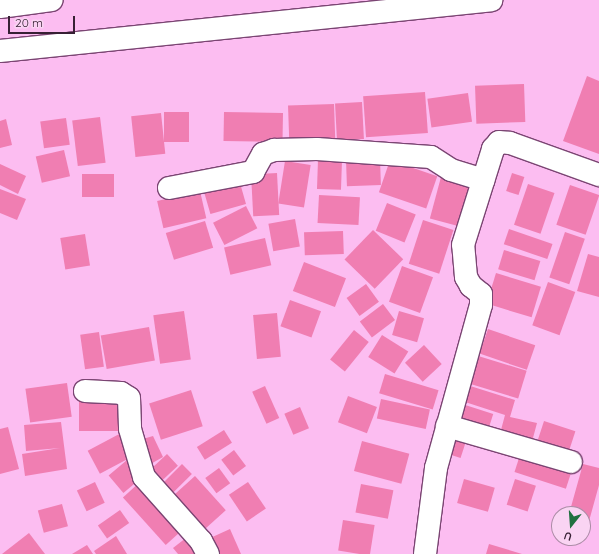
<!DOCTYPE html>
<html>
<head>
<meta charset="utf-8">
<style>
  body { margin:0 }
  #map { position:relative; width:599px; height:554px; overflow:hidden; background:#fcbdf1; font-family:Quicksand,sans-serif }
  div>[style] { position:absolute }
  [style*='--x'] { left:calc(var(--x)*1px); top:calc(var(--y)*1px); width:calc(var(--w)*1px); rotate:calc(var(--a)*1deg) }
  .building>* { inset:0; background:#f07eb2; transform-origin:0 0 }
  .roads { filter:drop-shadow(1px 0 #7b4573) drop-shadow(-1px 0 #7b4573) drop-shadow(0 1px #7b4573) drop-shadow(0 -1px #7b4573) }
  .minor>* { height:22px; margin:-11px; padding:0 11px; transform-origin:11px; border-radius:11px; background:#fff }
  span { translate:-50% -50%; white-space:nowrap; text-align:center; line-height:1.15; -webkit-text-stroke:3px #fad4f3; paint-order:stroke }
  .north { position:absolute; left:551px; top:506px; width:40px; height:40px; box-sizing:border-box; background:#fad4f3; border:1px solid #ac8ca7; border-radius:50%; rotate:197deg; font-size:11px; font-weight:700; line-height:16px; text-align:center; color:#372034 }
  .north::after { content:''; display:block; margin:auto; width:14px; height:18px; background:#217040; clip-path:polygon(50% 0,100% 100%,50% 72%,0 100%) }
  .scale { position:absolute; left:8px; top:16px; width:67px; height:18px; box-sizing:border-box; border:2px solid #372034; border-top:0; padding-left:5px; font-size:12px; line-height:14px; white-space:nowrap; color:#372034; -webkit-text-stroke:3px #fad4f3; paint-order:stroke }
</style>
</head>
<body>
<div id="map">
  <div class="building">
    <i style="clip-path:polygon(587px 76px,599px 81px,599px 154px,563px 141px)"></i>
    <i style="left:524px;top:84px;width:38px;height:49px;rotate:88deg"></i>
    <i style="left:425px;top:92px;width:41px;height:62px;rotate:86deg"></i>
    <i style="left:468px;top:93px;width:29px;height:41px;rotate:82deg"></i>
    <i style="left:362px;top:102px;width:37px;height:27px;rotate:87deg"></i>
    <i style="left:334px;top:104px;width:36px;height:46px;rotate:88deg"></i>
    <i style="left:164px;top:112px;width:25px;height:30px"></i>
    <i style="left:224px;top:112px;width:59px;height:29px;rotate:1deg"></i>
    <i style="left:161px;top:113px;width:41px;height:30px;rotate:84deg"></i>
    <i style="left:100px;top:117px;width:46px;height:28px;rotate:83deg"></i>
    <i style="left:66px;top:118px;width:27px;height:26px;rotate:82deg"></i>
    <i style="clip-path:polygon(6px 119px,12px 145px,0 148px,0 121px)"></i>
    <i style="left:64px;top:150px;width:27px;height:29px;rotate:77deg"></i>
    <i style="left:380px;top:159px;width:26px;height:34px;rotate:88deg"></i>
    <i style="left:318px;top:160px;width:24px;height:29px;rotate:2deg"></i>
    <i style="left:390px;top:160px;width:50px;height:34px;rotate:19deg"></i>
    <i style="left:285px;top:161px;width:26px;height:43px;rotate:9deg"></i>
    <i style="clip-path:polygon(0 164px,26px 176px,18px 194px,0 185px)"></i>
    <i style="left:277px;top:173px;width:42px;height:26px;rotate:87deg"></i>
    <i style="left:512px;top:173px;width:13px;height:19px;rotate:18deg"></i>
    <i style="left:82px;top:174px;width:32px;height:23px"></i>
    <i style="left:238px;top:176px;width:29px;height:37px;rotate:74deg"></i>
    <i style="left:441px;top:177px;width:30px;height:43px;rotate:15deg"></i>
    <i style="left:528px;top:184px;width:28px;height:43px;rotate:19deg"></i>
    <i style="left:570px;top:185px;width:31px;height:42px;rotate:19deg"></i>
    <i style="clip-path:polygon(0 189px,26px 199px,17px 220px,0 213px)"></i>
    <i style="left:200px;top:191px;width:28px;height:44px;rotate:77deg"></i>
    <i style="left:319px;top:195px;width:41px;height:28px;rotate:3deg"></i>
    <i style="left:387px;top:203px;width:31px;height:30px;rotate:22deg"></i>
    <i style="left:246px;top:206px;width:25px;height:37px;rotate:63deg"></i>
    <i style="left:295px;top:219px;width:28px;height:27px;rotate:80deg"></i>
    <i style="left:423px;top:220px;width:32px;height:46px;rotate:18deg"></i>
    <i style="left:205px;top:221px;width:28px;height:41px;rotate:73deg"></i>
    <i style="left:509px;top:229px;width:46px;height:16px;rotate:19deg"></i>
    <i style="left:373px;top:230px;width:42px;height:41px;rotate:44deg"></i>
    <i style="left:343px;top:231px;width:23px;height:39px;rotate:88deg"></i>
    <i style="left:565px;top:232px;width:21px;height:48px;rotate:19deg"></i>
    <i style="left:85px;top:234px;width:32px;height:25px;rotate:81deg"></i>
    <i style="left:265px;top:238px;width:28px;height:42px;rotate:77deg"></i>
    <i style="left:504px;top:250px;width:38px;height:20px;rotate:17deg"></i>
    <i style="clip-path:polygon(588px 254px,599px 257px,599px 297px,577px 291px)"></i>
    <i style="left:304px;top:262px;width:45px;height:31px;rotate:21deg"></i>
    <i style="left:402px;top:266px;width:33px;height:38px;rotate:20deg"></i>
    <i style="left:496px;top:273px;width:47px;height:32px;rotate:17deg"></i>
    <i style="left:548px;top:282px;width:29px;height:46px;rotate:20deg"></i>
    <i style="left:366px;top:284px;width:22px;height:24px;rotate:54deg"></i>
    <i style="left:290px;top:300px;width:33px;height:28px;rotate:20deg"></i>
    <i style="left:383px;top:304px;width:20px;height:29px;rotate:53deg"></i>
    <i style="left:184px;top:311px;width:49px;height:31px;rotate:82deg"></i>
    <i style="left:399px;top:311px;width:26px;height:25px;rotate:16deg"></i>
    <i style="left:277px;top:313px;width:44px;height:24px;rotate:85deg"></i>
    <i style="left:149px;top:327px;width:34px;height:49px;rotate:80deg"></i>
    <i style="left:488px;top:329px;width:50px;height:26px;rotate:19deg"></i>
    <i style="left:354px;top:330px;width:19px;height:38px;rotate:39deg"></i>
    <i style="left:99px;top:332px;width:35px;height:19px;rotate:82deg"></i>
    <i style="left:382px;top:335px;width:31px;height:26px;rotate:32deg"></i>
    <i style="left:424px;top:345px;width:26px;height:26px;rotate:47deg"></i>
    <i style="left:475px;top:355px;width:54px;height:29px;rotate:17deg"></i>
    <i style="left:385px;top:374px;width:56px;height:20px;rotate:17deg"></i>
    <i style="left:67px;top:383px;width:34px;height:42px;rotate:82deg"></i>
    <i style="clip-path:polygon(467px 385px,515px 400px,510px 417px,537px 423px,530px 449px,498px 441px,505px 415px,462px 401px)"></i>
    <i style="left:265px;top:386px;width:35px;height:14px;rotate:66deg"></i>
    <i style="left:191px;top:390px;width:38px;height:44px;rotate:72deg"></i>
    <i style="left:348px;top:396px;width:31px;height:28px;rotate:21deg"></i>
    <i style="left:125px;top:397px;width:34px;height:46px;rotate:90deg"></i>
    <i style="left:381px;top:399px;width:50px;height:20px;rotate:12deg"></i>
    <i style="left:459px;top:403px;width:36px;height:20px;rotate:18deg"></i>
    <i style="left:300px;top:407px;width:23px;height:17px;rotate:67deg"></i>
    <i style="left:544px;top:421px;width:33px;height:25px;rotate:18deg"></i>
    <i style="clip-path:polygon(61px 422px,67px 469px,25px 476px,22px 454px,60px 448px,26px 451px,24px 425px)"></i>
    <i style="clip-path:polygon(8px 427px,19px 469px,0 474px,0 429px)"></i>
    <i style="left:224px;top:430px;width:15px;height:32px;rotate:58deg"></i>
    <i style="left:123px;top:432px;width:26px;height:40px;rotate:62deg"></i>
    <i style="left:455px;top:433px;width:13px;height:22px;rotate:18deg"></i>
    <i style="clip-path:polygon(153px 436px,163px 457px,147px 466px,136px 441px)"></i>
    <i style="left:362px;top:441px;width:49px;height:31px;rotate:15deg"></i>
    <i style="left:234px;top:450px;width:20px;height:16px;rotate:53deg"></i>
    <i style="left:521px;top:452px;width:54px;height:21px;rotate:18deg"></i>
    <i style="left:167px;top:454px;width:16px;height:26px;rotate:47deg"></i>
    <i style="left:127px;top:460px;width:23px;height:24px;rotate:50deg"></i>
    <i style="left:182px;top:464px;width:14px;height:30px;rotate:45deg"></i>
    <i style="clip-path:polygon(583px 464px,599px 468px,599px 485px,586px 532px,583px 531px,583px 514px,569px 514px)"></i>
    <i style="left:219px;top:468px;width:19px;height:17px;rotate:54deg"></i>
    <i style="left:195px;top:476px;width:46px;height:28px;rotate:48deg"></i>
    <i style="left:464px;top:479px;width:32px;height:25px;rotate:16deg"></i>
    <i style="left:515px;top:479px;width:22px;height:27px;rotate:18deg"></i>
    <i style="left:95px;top:482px;width:23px;height:20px;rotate:65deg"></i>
    <i style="left:140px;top:482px;width:64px;height:23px;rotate:48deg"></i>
    <i style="left:248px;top:482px;width:32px;height:23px;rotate:56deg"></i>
    <i style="left:361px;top:484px;width:33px;height:29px;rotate:11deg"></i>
    <i style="left:62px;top:504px;width:23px;height:25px;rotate:75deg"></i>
    <i style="left:120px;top:510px;width:16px;height:27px;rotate:55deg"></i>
    <i style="left:343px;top:520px;width:32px;height:31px;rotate:9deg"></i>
    <i style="clip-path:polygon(230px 529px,241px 554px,214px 554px,208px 539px)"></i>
    <i style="clip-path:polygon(29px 533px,45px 554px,2px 554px)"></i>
    <i style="clip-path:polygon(191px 534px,204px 554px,178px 554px,173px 548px)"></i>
    <i style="clip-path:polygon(116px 536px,127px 554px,96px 554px,94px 551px)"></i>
    <i style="clip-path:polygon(489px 544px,522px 554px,486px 554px)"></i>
    <i style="clip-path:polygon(87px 545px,93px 554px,72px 554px)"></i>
  </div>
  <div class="roads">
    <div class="minor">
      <i style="--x:0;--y:7;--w:52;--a:-7.7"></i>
      <i style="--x:0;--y:51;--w:494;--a:-5.9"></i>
      <i style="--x:169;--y:188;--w:86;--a:-10.8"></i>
      <i style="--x:253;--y:172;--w:21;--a:-61"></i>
      <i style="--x:263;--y:154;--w:12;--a:-20"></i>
      <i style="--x:274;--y:150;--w:43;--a:-1.3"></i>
      <i style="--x:317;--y:149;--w:114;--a:4"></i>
      <i style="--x:431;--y:157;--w:24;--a:33"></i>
      <i style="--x:451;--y:170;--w:34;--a:17"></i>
      <i style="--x:85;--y:391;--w:36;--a:3"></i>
      <i style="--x:121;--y:393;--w:9;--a:32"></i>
      <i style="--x:129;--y:398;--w:31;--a:88"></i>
      <i style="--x:130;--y:429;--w:50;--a:73.7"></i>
      <i style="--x:144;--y:477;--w:86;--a:48.3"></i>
      <i style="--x:201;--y:541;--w:15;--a:62"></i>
      <i style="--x:447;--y:426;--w:129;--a:16.2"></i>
      <i style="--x:425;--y:554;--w:87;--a:-82.7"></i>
      <i style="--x:436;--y:468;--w:169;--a:-74.6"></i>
      <i style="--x:481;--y:305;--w:11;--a:-90"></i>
      <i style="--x:481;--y:294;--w:13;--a:-141"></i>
      <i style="--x:471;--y:286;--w:10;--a:-119"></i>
      <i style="--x:466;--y:277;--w:32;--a:-95"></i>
      <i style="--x:463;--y:245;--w:101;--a:-72.6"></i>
      <i style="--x:493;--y:149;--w:9;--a:-49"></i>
      <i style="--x:499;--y:142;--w:11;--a:5"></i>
      <i style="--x:510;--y:143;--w:95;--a:19.8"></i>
    </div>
  </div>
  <div class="north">U</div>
  <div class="scale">20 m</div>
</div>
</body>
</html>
